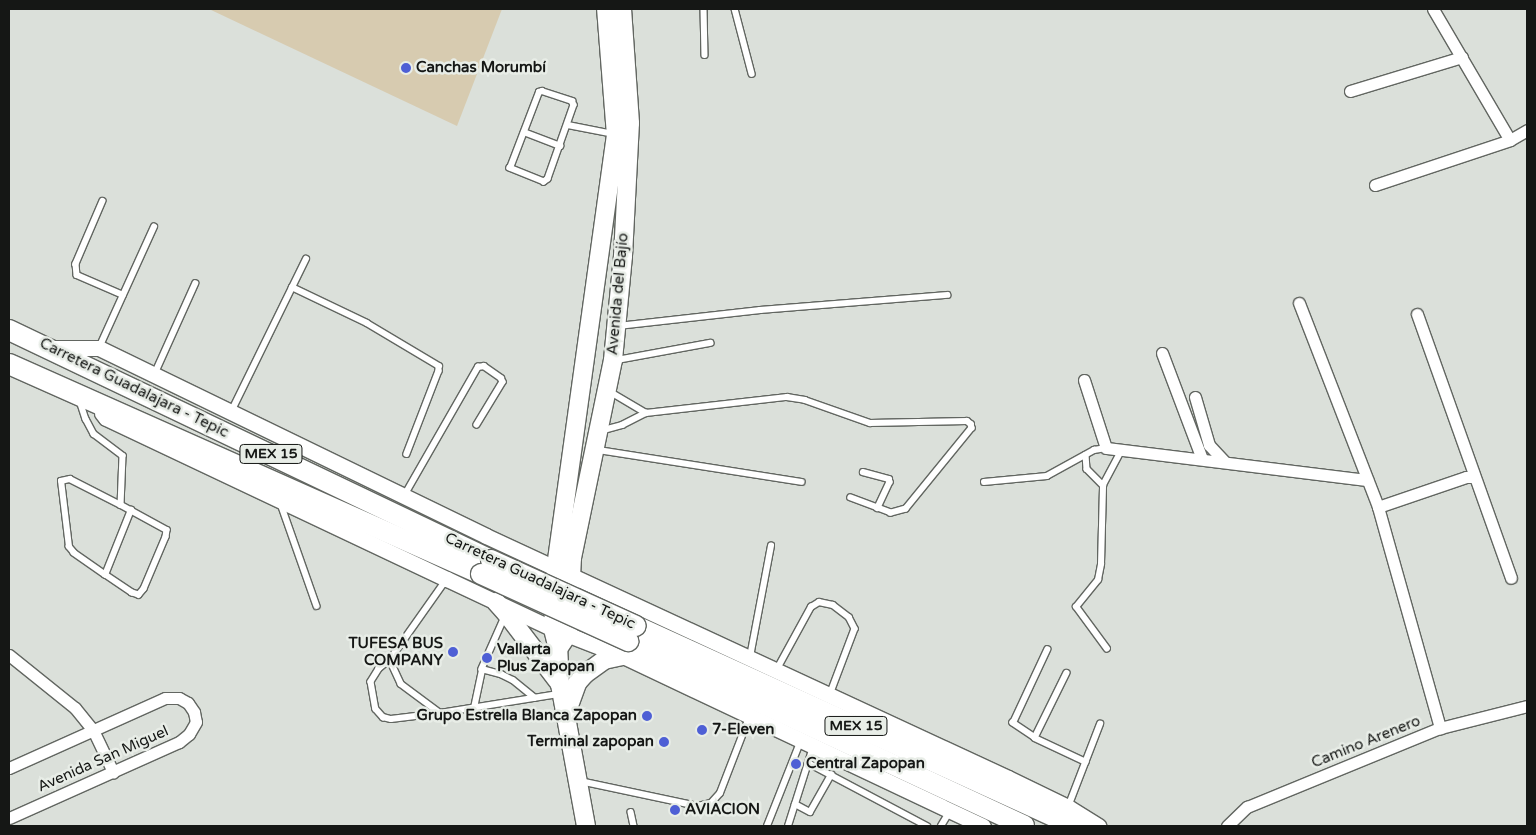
<!DOCTYPE html>
<html>
<head>
<meta charset="utf-8">
<style>
  body { margin:0 }
  #map { position:relative; width:1536px; height:835px; overflow:hidden; background:#dbe0da; font-family:"Varela Round",sans-serif }
  div>[style] { position:absolute }
  [style*='--x'] { left:calc(var(--x)*1px); top:calc(var(--y)*1px); width:calc(var(--w)*1px); rotate:calc(var(--a)*1deg) }
  .green>* { inset:0; background:#d7cbb0 }
  .roads { filter:drop-shadow(1px 0 #626661) drop-shadow(-1px 0 #626661) drop-shadow(0 1px #626661) drop-shadow(0 -1px #626661) }
  .lane>* { height:5.5px; margin:-2.75px; padding:0 2.75px; transform-origin:2.75px; border-radius:2.75px; background:#fff }
  .street>* { height:11px; margin:-5.5px; padding:0 5.5px; transform-origin:5.5px; border-radius:5.5px; background:#fff }
  .secondary>* { height:15px; margin:-7.5px; padding:0 7.5px; transform-origin:7.5px; border-radius:7.5px; background:#fff }
  .primary>* { height:18px; margin:-9px; padding:0 9px; transform-origin:9px; border-radius:9px; background:#fff }
  .highway>* { height:20px; margin:-10px; padding:0 10px; transform-origin:10px; border-radius:10px; background:#fff }
  .bridges { filter:drop-shadow(1px 0 #626661) drop-shadow(-1px 0 #626661) drop-shadow(0 1px #626661) drop-shadow(0 -1px #626661) }
  .highway-bridge>* { height:20px; margin:-10px; padding:0 10px; transform-origin:10px; border-radius:10px; background:#fff }
  .dots>* { width:14px; height:14px; translate:-50% -50%; box-sizing:border-box; border:2px solid #e8ede7; border-radius:50% }
  span { translate:-50% -50%; white-space:nowrap; text-align:center; line-height:1.15; -webkit-text-stroke:5px #e8ede7; paint-order:stroke }
  .shield-label span { padding:1px 4px; background:#e8ede7; border:1px solid; border-radius:4px; -webkit-text-stroke-width:0 }
  .shield-label { font-size:14px; color:#151715; font-weight:700 }
  .poi-label { font-size:15px; color:#151715; font-weight:700 }
  .left { translate:0 -50%; text-align:left }
  .right { translate:-100% -50%; text-align:right }
  .street-label { font-size:15px; color:#151715 }
  .frame { position:absolute; inset:0; border:10px solid #151715; pointer-events:none }
</style>
</head>
<body>
<div id="map">
  <div class="green">
    <i style="clip-path:polygon(209px 9px,502px 9px,457px 126px)"></i>
  </div>
  <div class="roads">
    <div class="lane">
      <i style="--x:704;--y:9;--w:46;--a:88.8"></i>
      <i style="--x:735;--y:9;--w:67;--a:75.3"></i>
      <i style="--x:542;--y:91;--w:32;--a:18"></i>
      <i style="--x:572;--y:101;--w:4;--a:63"></i>
      <i style="--x:574;--y:105;--w:78;--a:109.4"></i>
      <i style="--x:548;--y:179;--w:5;--a:143"></i>
      <i style="--x:544;--y:182;--w:37;--a:-158"></i>
      <i style="--x:510;--y:168;--w:81;--a:-69.1"></i>
      <i style="--x:539;--y:92;--w:3;--a:-18"></i>
      <i style="--x:568;--y:125;--w:47;--a:11.1"></i>
      <i style="--x:524;--y:132;--w:39;--a:21"></i>
      <i style="--x:103;--y:201;--w:69;--a:113.2"></i>
      <i style="--x:76;--y:264;--w:11;--a:85"></i>
      <i style="--x:77;--y:275;--w:50;--a:23.5"></i>
      <i style="--x:292;--y:287;--w:83;--a:25.6"></i>
      <i style="--x:367;--y:323;--w:84;--a:30.8"></i>
      <i style="--x:439;--y:366;--w:5;--a:90"></i>
      <i style="--x:439;--y:371;--w:89;--a:111.1"></i>
      <i style="--x:618;--y:326;--w:143;--a:-6.4"></i>
      <i style="--x:760;--y:310;--w:188;--a:-4.6"></i>
      <i style="--x:99;--y:348;--w:133;--a:-65.6"></i>
      <i style="--x:617;--y:360;--w:95;--a:-10.4"></i>
      <i style="--x:155;--y:373;--w:98;--a:-65.8"></i>
      <i style="--x:609;--y:391;--w:43;--a:30.7"></i>
      <i style="--x:80;--y:401;--w:19;--a:72"></i>
      <i style="--x:86;--y:419;--w:17;--a:62"></i>
      <i style="--x:94;--y:434;--w:36;--a:37"></i>
      <i style="--x:123;--y:456;--w:49;--a:92.3"></i>
      <i style="--x:121;--y:505;--w:52;--a:28.5"></i>
      <i style="--x:167;--y:530;--w:7;--a:98"></i>
      <i style="--x:166;--y:537;--w:56;--a:112.9"></i>
      <i style="--x:144;--y:589;--w:8;--a:130"></i>
      <i style="--x:139;--y:595;--w:7;--a:-164"></i>
      <i style="--x:132;--y:593;--w:32;--a:-146"></i>
      <i style="--x:105;--y:575;--w:38;--a:-145"></i>
      <i style="--x:74;--y:553;--w:8;--a:-130"></i>
      <i style="--x:69;--y:547;--w:66;--a:-96.9"></i>
      <i style="--x:61;--y:481;--w:9;--a:-13"></i>
      <i style="--x:70;--y:479;--w:57;--a:27"></i>
      <i style="--x:232;--y:410;--w:168;--a:-63.9"></i>
      <i style="--x:600;--y:431;--w:23;--a:-15"></i>
      <i style="--x:622;--y:425;--w:27;--a:-27"></i>
      <i style="--x:646;--y:413;--w:142;--a:-6.5"></i>
      <i style="--x:787;--y:397;--w:18;--a:9"></i>
      <i style="--x:805;--y:400;--w:69;--a:19.5"></i>
      <i style="--x:870;--y:423;--w:97;--a:-1.2"></i>
      <i style="--x:967;--y:421;--w:5;--a:37"></i>
      <i style="--x:971;--y:424;--w:4;--a:76"></i>
      <i style="--x:972;--y:428;--w:104;--a:129.2"></i>
      <i style="--x:906;--y:509;--w:16;--a:165"></i>
      <i style="--x:891;--y:513;--w:43;--a:-159.4"></i>
      <i style="--x:598;--y:450;--w:206;--a:8.9"></i>
      <i style="--x:1086;--y:455;--w:14;--a:86"></i>
      <i style="--x:1087;--y:469;--w:23;--a:45"></i>
      <i style="--x:863;--y:472;--w:27;--a:15"></i>
      <i style="--x:889;--y:479;--w:3;--a:72"></i>
      <i style="--x:890;--y:482;--w:29;--a:115"></i>
      <i style="--x:984;--y:482;--w:63;--a:-5.4"></i>
      <i style="--x:1047;--y:476;--w:54;--a:-29"></i>
      <i style="--x:1094;--y:450;--w:12;--a:-9"></i>
      <i style="--x:404;--y:496;--w:149;--a:-60.2"></i>
      <i style="--x:478;--y:367;--w:6;--a:-9"></i>
      <i style="--x:484;--y:366;--w:21;--a:35"></i>
      <i style="--x:501;--y:378;--w:4;--a:63"></i>
      <i style="--x:503;--y:382;--w:50;--a:121.2"></i>
      <i style="--x:281;--y:504;--w:108;--a:70.6"></i>
      <i style="--x:105;--y:575;--w:70;--a:-68.2"></i>
      <i style="--x:446;--y:581;--w:97;--a:125.3"></i>
      <i style="--x:390;--y:660;--w:26;--a:65"></i>
      <i style="--x:401;--y:684;--w:49;--a:36.6"></i>
      <i style="--x:440;--y:713;--w:121;--a:-9.1"></i>
      <i style="--x:505;--y:617;--w:57;--a:113.9"></i>
      <i style="--x:482;--y:669;--w:20;--a:15"></i>
      <i style="--x:501;--y:674;--w:13;--a:27"></i>
      <i style="--x:513;--y:680;--w:28;--a:39"></i>
      <i style="--x:1107;--y:649;--w:52;--a:-126.4"></i>
      <i style="--x:1076;--y:607;--w:35;--a:-51"></i>
      <i style="--x:1098;--y:580;--w:16;--a:-79"></i>
      <i style="--x:1101;--y:564;--w:79;--a:-88.5"></i>
      <i style="--x:1103;--y:485;--w:40;--a:-62"></i>
      <i style="--x:750;--y:657;--w:113;--a:-79.3"></i>
      <i style="--x:390;--y:660;--w:14;--a:141"></i>
      <i style="--x:379;--y:669;--w:15;--a:122"></i>
      <i style="--x:371;--y:682;--w:27;--a:80"></i>
      <i style="--x:376;--y:709;--w:11;--a:49"></i>
      <i style="--x:383;--y:717;--w:8;--a:14"></i>
      <i style="--x:391;--y:719;--w:49;--a:-7"></i>
      <i style="--x:777;--y:669;--w:71;--a:-61.3"></i>
      <i style="--x:811;--y:607;--w:9;--a:-32"></i>
      <i style="--x:819;--y:602;--w:14;--a:12"></i>
      <i style="--x:833;--y:605;--w:20;--a:37"></i>
      <i style="--x:849;--y:617;--w:13;--a:63"></i>
      <i style="--x:855;--y:629;--w:71;--a:110.7"></i>
      <i style="--x:1067;--y:673;--w:72;--a:116.2"></i>
      <i style="--x:1035;--y:738;--w:56;--a:25.2"></i>
      <i style="--x:474;--y:708;--w:40;--a:-78"></i>
      <i style="--x:1035;--y:738;--w:27;--a:-146"></i>
      <i style="--x:1013;--y:723;--w:81;--a:-65"></i>
      <i style="--x:808;--y:763;--w:135;--a:27.9"></i>
      <i style="--x:580;--y:781;--w:121;--a:12"></i>
      <i style="--x:698;--y:806;--w:13;--a:-13"></i>
      <i style="--x:711;--y:803;--w:13;--a:-48"></i>
      <i style="--x:720;--y:793;--w:80;--a:-68.9"></i>
      <i style="--x:795;--y:804;--w:17;--a:28"></i>
      <i style="--x:810;--y:812;--w:43;--a:-60.4"></i>
      <i style="--x:1068;--y:807;--w:89;--a:-68.9"></i>
      <i style="--x:631;--y:812;--w:14;--a:78"></i>
      <i style="--x:767;--y:826;--w:92;--a:-68.4"></i>
      <i style="--x:788;--y:826;--w:83;--a:-72.4"></i>
      <i style="--x:941;--y:826;--w:17;--a:-59"></i>
    </div>
    <div class="street">
      <i style="--x:1433;--y:9;--w:152;--a:59.6"></i>
      <i style="--x:1350;--y:91;--w:117;--a:-16.9"></i>
      <i style="--x:1375;--y:185;--w:142;--a:-18.4"></i>
      <i style="--x:1510;--y:140;--w:20;--a:-30"></i>
      <i style="--x:1299;--y:303;--w:219;--a:68.8"></i>
      <i style="--x:1378;--y:507;--w:230;--a:74.3"></i>
      <i style="--x:1417;--y:314;--w:280;--a:70.4"></i>
      <i style="--x:1162;--y:353;--w:113;--a:69.3"></i>
      <i style="--x:1084;--y:380;--w:71;--a:72.1"></i>
      <i style="--x:1106;--y:448;--w:263;--a:7"></i>
      <i style="--x:1195;--y:397;--w:50;--a:73.7"></i>
      <i style="--x:1209;--y:445;--w:23;--a:47"></i>
      <i style="--x:1378;--y:507;--w:93;--a:-18.8"></i>
      <i style="--x:1466;--y:477;--w:8;--a:0"></i>
      <i style="--x:9;--y:655;--w:85;--a:38.8"></i>
      <i style="--x:75;--y:708;--w:28;--a:51"></i>
      <i style="--x:93;--y:730;--w:47;--a:64.5"></i>
      <i style="--x:9;--y:768;--w:171;--a:-24.2"></i>
      <i style="--x:165;--y:698;--w:14;--a:0"></i>
      <i style="--x:179;--y:698;--w:10;--a:29"></i>
      <i style="--x:188;--y:703;--w:11;--a:56"></i>
      <i style="--x:194;--y:712;--w:10;--a:79"></i>
      <i style="--x:196;--y:722;--w:14;--a:120"></i>
      <i style="--x:189;--y:734;--w:13;--a:141"></i>
      <i style="--x:179;--y:742;--w:186;--a:155.9"></i>
      <i style="--x:1227;--y:826;--w:28;--a:-44"></i>
      <i style="--x:1247;--y:807;--w:209;--a:-22.3"></i>
      <i style="--x:1440;--y:728;--w:90;--a:-14.2"></i>
    </div>
    <div class="secondary">
      <i style="--x:52;--y:348;--w:47;--a:0"></i>
      <i style="--x:99;--y:348;--w:430;--a:25.9"></i>
      <i style="--x:486;--y:536;--w:575;--a:24.87"></i>
      <i style="--x:1008;--y:778;--w:67;--a:25.8"></i>
      <i style="--x:1068;--y:807;--w:36;--a:32"></i>
      <i style="--x:102;--y:413;--w:6;--a:51"></i>
      <i style="--x:106;--y:418;--w:377;--a:25.3"></i>
      <i style="--x:447;--y:579;--w:115;--a:25.2"></i>
      <i style="--x:551;--y:628;--w:77;--a:21.3"></i>
      <i style="--x:623;--y:656;--w:398;--a:25.3"></i>
    </div>
    <div class="primary">
      <i style="--x:496;--y:602;--w:15;--a:48"></i>
      <i style="--x:506;--y:613;--w:89;--a:52.7"></i>
      <i style="--x:558;--y:649;--w:18;--a:-56"></i>
      <i style="--x:568;--y:634;--w:76;--a:-87"></i>
      <i style="--x:572;--y:558;--w:202;--a:-78.3"></i>
      <i style="--x:613;--y:360;--w:104;--a:-84.5"></i>
      <i style="--x:623;--y:256;--w:133;--a:-87"></i>
      <i style="--x:630;--y:123;--w:114;--a:-94"></i>
      <i style="--x:566;--y:714;--w:33;--a:-70"></i>
      <i style="--x:577;--y:683;--w:12;--a:-48"></i>
      <i style="--x:585;--y:674;--w:24;--a:-36"></i>
      <i style="--x:604;--y:660;--w:19;--a:-12"></i>
      <i style="--x:586;--y:826;--w:144;--a:-100.4"></i>
      <i style="--x:560;--y:684;--w:35;--a:-93"></i>
      <i style="--x:558;--y:649;--w:21;--a:-104"></i>
      <i style="--x:553;--y:629;--w:62;--a:-87.2"></i>
      <i style="--x:556;--y:567;--w:436;--a:-82.1"></i>
      <i style="--x:616;--y:135;--w:126;--a:-94.5"></i>
    </div>
    <div class="highway">
      <i style="--x:9;--y:330;--w:534;--a:25.51"></i>
      <i style="--x:9;--y:364;--w:517;--a:23.99"></i>
      <i style="--x:636;--y:626;--w:482;--a:24.5"></i>
      <i style="--x:628;--y:641;--w:437;--a:25"></i>
    </div>
  </div>
  <div class="bridges">
    <div class="highway-bridge">
      <i style="--x:491;--y:560;--w:159;--a:24.5"></i>
      <i style="--x:481;--y:574;--w:162;--a:24.5"></i>
    </div>
  </div>
  <div class="dots">
    <i style="left:406px;top:68px;background:#4e5fd5"></i>
    <i style="left:453px;top:652px;background:#4e5fd5"></i>
    <i style="left:487px;top:658px;background:#4e5fd5"></i>
    <i style="left:647px;top:716px;background:#4e5fd5"></i>
    <i style="left:702px;top:730px;background:#4e5fd5"></i>
    <i style="left:664px;top:742px;background:#4e5fd5"></i>
    <i style="left:796px;top:764px;background:#4e5fd5"></i>
    <i style="left:675px;top:810px;background:#4e5fd5"></i>
  </div>
  <div class="shield-label">
    <span style="left:271px;top:454px">MEX 15</span>
    <span style="left:856px;top:726px">MEX 15</span>
  </div>
  <div class="poi-label">
    <span class="left" style="left:416px;top:68px">Canchas Morumbí</span>
    <span class="right" style="left:443px;top:652px">TUFESA BUS<br>COMPANY</span>
    <span class="left" style="left:497px;top:658px">Vallarta<br>Plus Zapopan</span>
    <span class="right" style="left:637px;top:716px">Grupo Estrella Blanca Zapopan</span>
    <span class="left" style="left:712px;top:730px">7-Eleven</span>
    <span class="right" style="left:654px;top:742px">Terminal zapopan</span>
    <span class="left" style="left:806px;top:764px">Central Zapopan</span>
    <span class="left" style="left:685px;top:810px">AVIACION</span>
  </div>
  <div class="street-label">
    <span style="left:618px;top:294px;rotate:-85deg">Avenida del Bajío</span>
    <span style="left:134px;top:388px;rotate:26deg">Carretera Guadalajara - Tepic</span>
    <span style="left:540px;top:581px;rotate:25deg">Carretera Guadalajara - Tepic</span>
    <span style="left:1366px;top:742px;rotate:-22deg">Camino Arenero</span>
    <span style="left:103px;top:759px;rotate:-24deg">Avenida San Miguel</span>
  </div>
  <div class="frame"></div>
</div>
</body>
</html>
